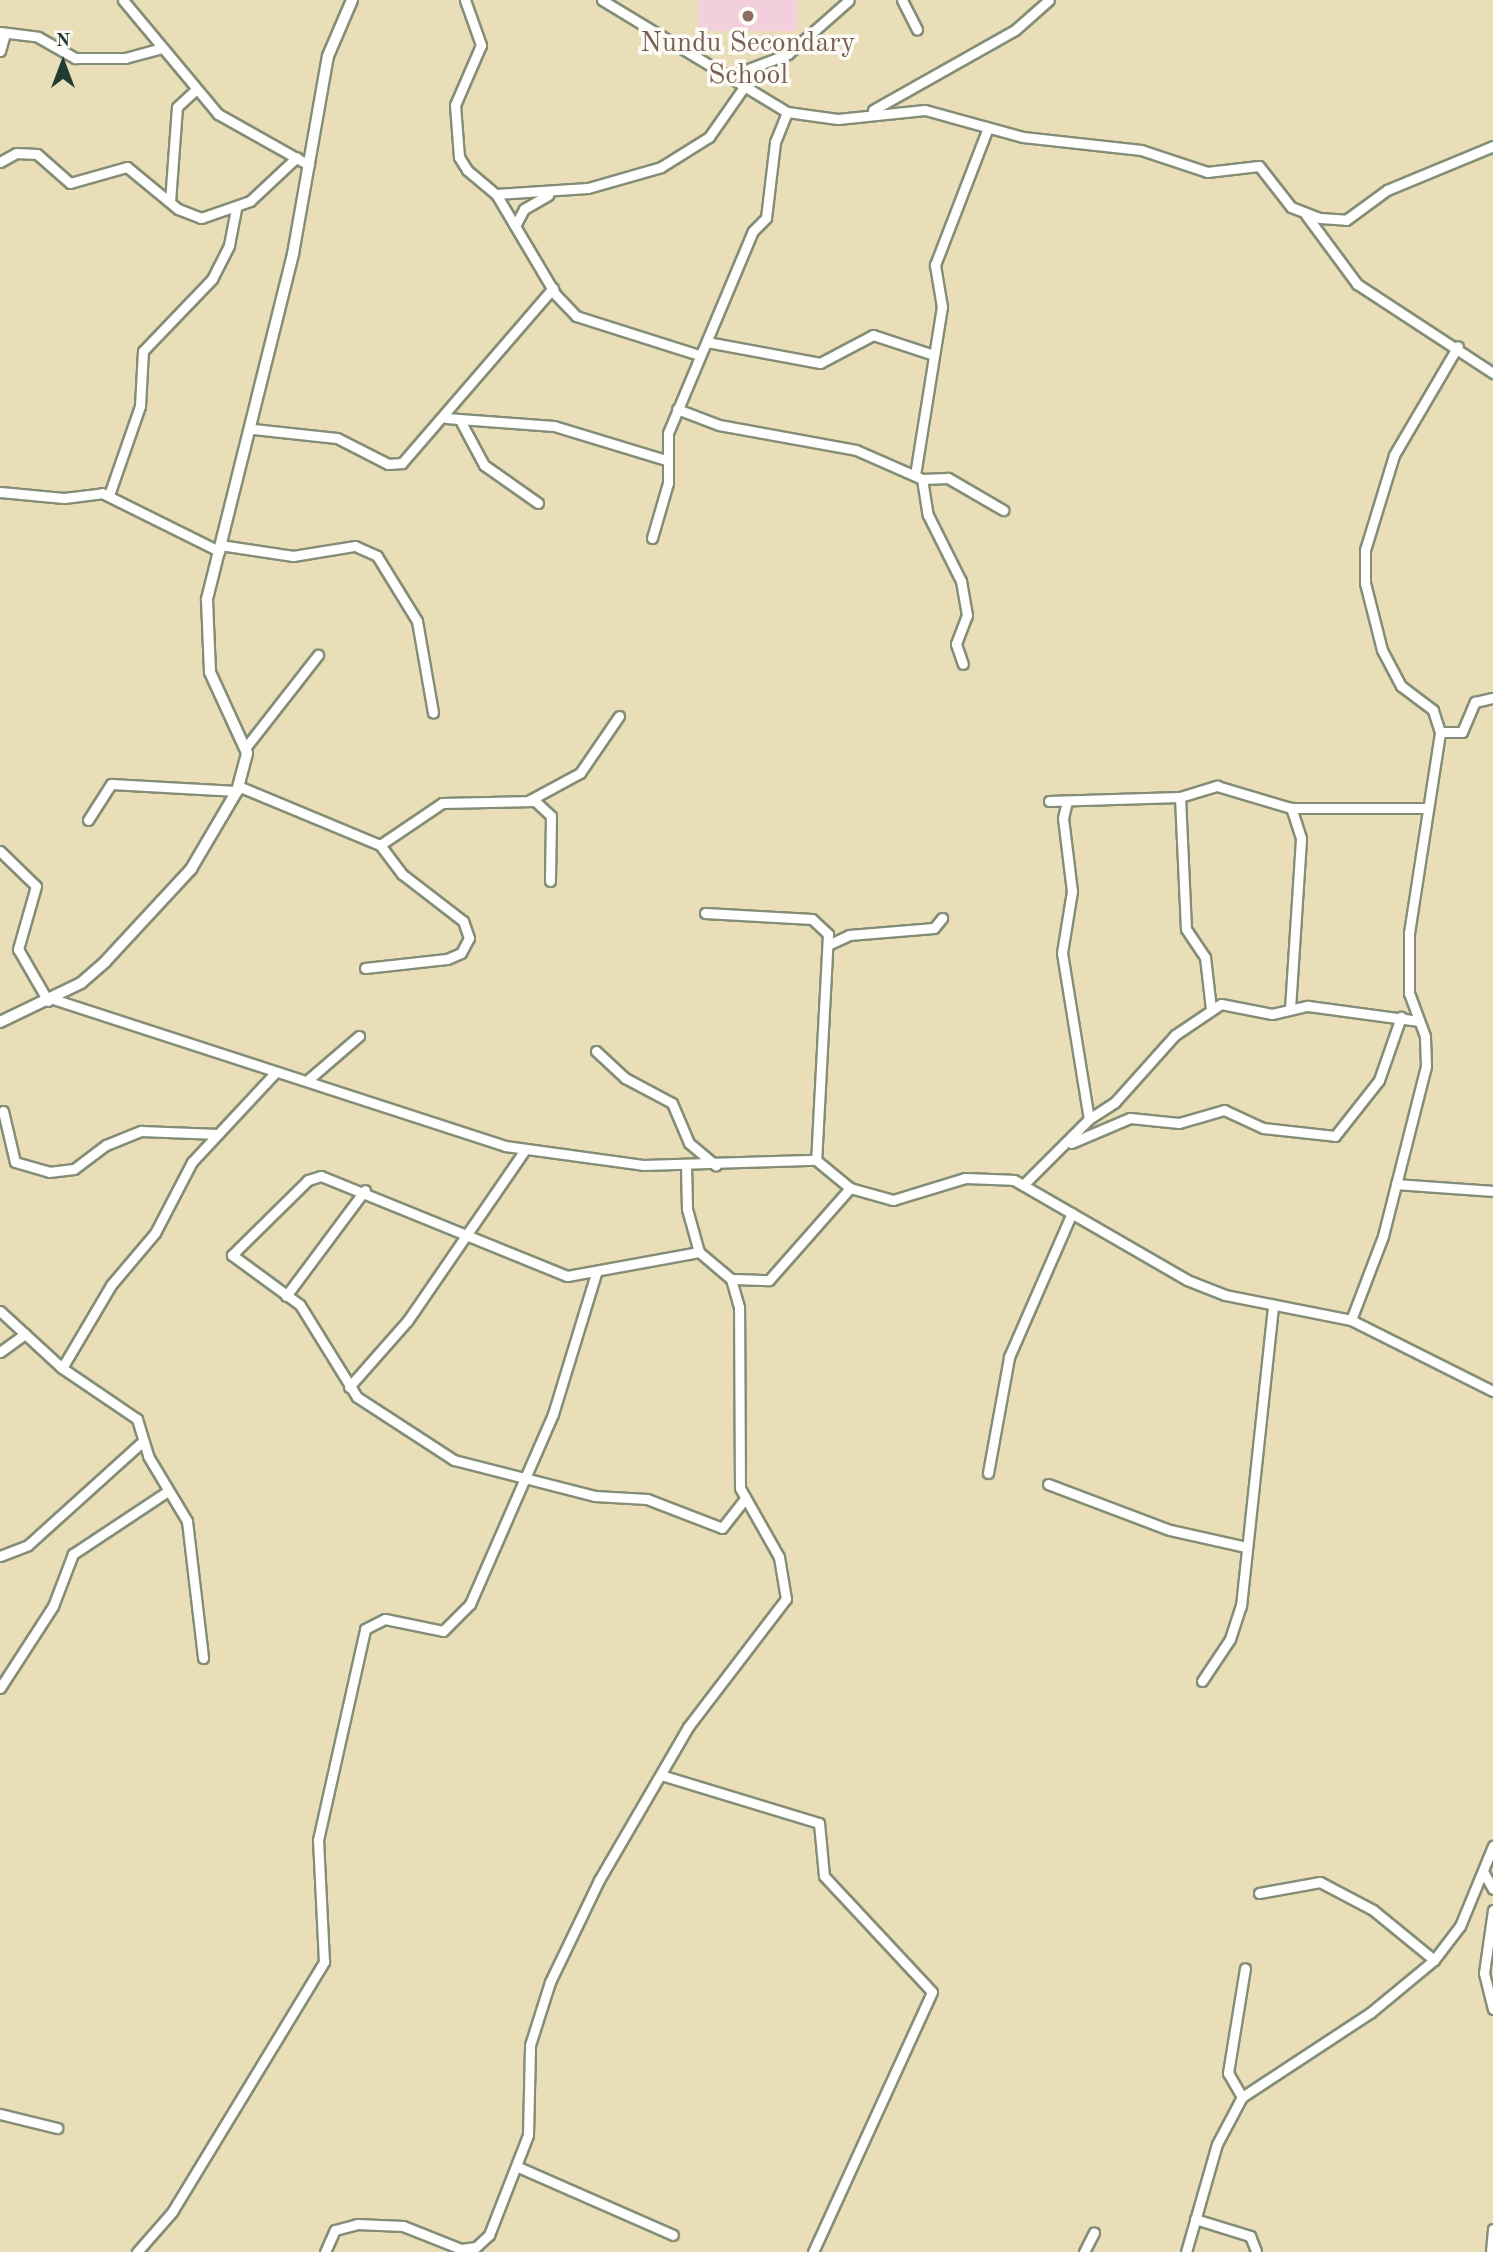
<!DOCTYPE html>
<html>
<head>
<meta charset="utf-8">
<style>
  body { margin:0 }
  #map { position:relative; width:1493px; height:2252px; overflow:hidden; background:#eadeb9; font-family:"Old Standard TT",serif }
  div>[style] { position:absolute }
  [style*='--x'] { left:calc(var(--x)*1px); top:calc(var(--y)*1px); width:calc(var(--w)*1px); rotate:calc(var(--a)*1deg) }
  .built>* { inset:0; background:#f3cfde; transform-origin:0 0 }
  .roads { filter:drop-shadow(2px 0 #848e76) drop-shadow(-2px 0 #848e76) drop-shadow(0 2px #848e76) drop-shadow(0 -2px #848e76) }
  .minor>* { height:9px; margin:-4.5px; padding:0 4.5px; transform-origin:4.5px; border-radius:4.5px; background:#fff }
  .tertiary>* { height:10px; margin:-5px; padding:0 5px; transform-origin:5px; border-radius:5px; background:#fff }
  .dots>* { width:19px; height:19px; translate:-50% -50%; box-sizing:border-box; border:4px solid #fdfcf7; border-radius:50% }
  span { translate:-50% -50%; white-space:nowrap; text-align:center; line-height:1.15; -webkit-text-stroke:7px #fdfcf7; paint-order:stroke }
  .education-label { font-size:28px; color:#785e54 }
  .north { position:absolute; left:28px; top:28px; width:70px; height:70px; -webkit-text-stroke:5px #fdfcf7; paint-order:stroke; rotate:0deg; font-size:19px; font-weight:700; line-height:28px; text-align:center; color:#1f3d34 }
  .north::after { content:''; display:block; margin:auto; width:24px; height:32px; background:#1f3d34; clip-path:polygon(50% 0,100% 100%,50% 72%,0 100%) }
</style>
</head>
<body>
<div id="map">
  <div class="built">
    <i style="left:699px;top:0;width:98px;height:31px"></i>
  </div>
  <div class="roads">
    <div class="minor">
      <i style="--x:123;--y:0;--w:148;--a:50.2"></i>
      <i style="--x:218;--y:114;--w:104;--a:29.3"></i>
      <i style="--x:465;--y:0;--w:48;--a:70.4"></i>
      <i style="--x:481;--y:45;--w:65;--a:113.4"></i>
      <i style="--x:455;--y:105;--w:52;--a:85.6"></i>
      <i style="--x:459;--y:157;--w:15;--a:58"></i>
      <i style="--x:467;--y:170;--w:38;--a:40"></i>
      <i style="--x:496;--y:194;--w:117;--a:59.3"></i>
      <i style="--x:556;--y:295;--w:29;--a:46"></i>
      <i style="--x:576;--y:316;--w:129;--a:17.6"></i>
      <i style="--x:602;--y:0;--w:216;--a:31.2"></i>
      <i style="--x:787;--y:112;--w:51;--a:7.8"></i>
      <i style="--x:838;--y:119;--w:87;--a:-5.9"></i>
      <i style="--x:925;--y:110;--w:102;--a:15.4"></i>
      <i style="--x:1023;--y:137;--w:119;--a:6.3"></i>
      <i style="--x:1141;--y:150;--w:70;--a:18.4"></i>
      <i style="--x:1207;--y:172;--w:52;--a:-6.6"></i>
      <i style="--x:1259;--y:166;--w:52;--a:52"></i>
      <i style="--x:1291;--y:207;--w:31;--a:21"></i>
      <i style="--x:1320;--y:218;--w:26;--a:4"></i>
      <i style="--x:1346;--y:220;--w:51;--a:-36.2"></i>
      <i style="--x:1387;--y:190;--w:115;--a:-22.5"></i>
      <i style="--x:902;--y:0;--w:33;--a:63"></i>
      <i style="--x:0;--y:32;--w:38;--a:7"></i>
      <i style="--x:38;--y:37;--w:43;--a:29.6"></i>
      <i style="--x:75;--y:58;--w:50;--a:0"></i>
      <i style="--x:125;--y:58;--w:35;--a:-15"></i>
      <i style="--x:0;--y:51;--w:19;--a:-74"></i>
      <i style="--x:730;--y:76;--w:62;--a:-20.8"></i>
      <i style="--x:788;--y:54;--w:81;--a:-41.5"></i>
      <i style="--x:873;--y:110;--w:163;--a:-29.4"></i>
      <i style="--x:1015;--y:30;--w:45;--a:-41.4"></i>
      <i style="--x:0;--y:162;--w:18;--a:-29"></i>
      <i style="--x:16;--y:153;--w:21;--a:3"></i>
      <i style="--x:37;--y:154;--w:44;--a:41.3"></i>
      <i style="--x:70;--y:183;--w:59;--a:-15.7"></i>
      <i style="--x:127;--y:167;--w:66;--a:39.5"></i>
      <i style="--x:178;--y:209;--w:25;--a:21"></i>
      <i style="--x:201;--y:218;--w:52;--a:-19.1"></i>
      <i style="--x:250;--y:201;--w:64;--a:-43.1"></i>
      <i style="--x:496;--y:194;--w:92;--a:-3.7"></i>
      <i style="--x:588;--y:188;--w:76;--a:-16"></i>
      <i style="--x:661;--y:167;--w:57;--a:-32"></i>
      <i style="--x:709;--y:137;--w:61;--a:-55"></i>
      <i style="--x:170;--y:202;--w:95;--a:-85.8"></i>
      <i style="--x:177;--y:107;--w:25;--a:-43"></i>
      <i style="--x:1306;--y:215;--w:86;--a:53.5"></i>
      <i style="--x:1357;--y:284;--w:163;--a:33.2"></i>
      <i style="--x:515;--y:226;--w:19;--a:-62"></i>
      <i style="--x:524;--y:209;--w:28;--a:-30"></i>
      <i style="--x:707;--y:342;--w:115;--a:10.5"></i>
      <i style="--x:820;--y:363;--w:60;--a:-27.8"></i>
      <i style="--x:873;--y:335;--w:64;--a:18.2"></i>
      <i style="--x:677;--y:409;--w:45;--a:20.9"></i>
      <i style="--x:719;--y:425;--w:139;--a:10.3"></i>
      <i style="--x:856;--y:450;--w:72;--a:23.7"></i>
      <i style="--x:922;--y:479;--w:26;--a:-2"></i>
      <i style="--x:948;--y:478;--w:64;--a:30.2"></i>
      <i style="--x:446;--y:418;--w:108;--a:4.2"></i>
      <i style="--x:554;--y:426;--w:117;--a:16.9"></i>
      <i style="--x:461;--y:422;--w:49;--a:61.9"></i>
      <i style="--x:484;--y:465;--w:66;--a:35.1"></i>
      <i style="--x:253;--y:429;--w:84;--a:6.1"></i>
      <i style="--x:337;--y:438;--w:57;--a:27"></i>
      <i style="--x:388;--y:464;--w:14;--a:-4"></i>
      <i style="--x:402;--y:463;--w:231;--a:-49.2"></i>
      <i style="--x:915;--y:475;--w:170;--a:-80.9"></i>
      <i style="--x:942;--y:307;--w:43;--a:-99.5"></i>
      <i style="--x:935;--y:265;--w:147;--a:-68.9"></i>
      <i style="--x:922;--y:479;--w:36;--a:81"></i>
      <i style="--x:928;--y:515;--w:74;--a:63.4"></i>
      <i style="--x:961;--y:581;--w:35;--a:80"></i>
      <i style="--x:967;--y:615;--w:31;--a:111"></i>
      <i style="--x:956;--y:644;--w:21;--a:71"></i>
      <i style="--x:0;--y:492;--w:64;--a:5.4"></i>
      <i style="--x:64;--y:498;--w:38;--a:-7"></i>
      <i style="--x:102;--y:493;--w:131;--a:26.4"></i>
      <i style="--x:109;--y:495;--w:94;--a:-70.8"></i>
      <i style="--x:140;--y:406;--w:55;--a:-86.9"></i>
      <i style="--x:143;--y:351;--w:100;--a:-46.2"></i>
      <i style="--x:212;--y:279;--w:38;--a:-63"></i>
      <i style="--x:229;--y:245;--w:37;--a:-79"></i>
      <i style="--x:652;--y:538;--w:57;--a:-73.8"></i>
      <i style="--x:668;--y:483;--w:50;--a:-90"></i>
      <i style="--x:668;--y:433;--w:219;--a:-67.2"></i>
      <i style="--x:753;--y:231;--w:18;--a:-45"></i>
      <i style="--x:766;--y:218;--w:77;--a:-83.2"></i>
      <i style="--x:775;--y:142;--w:32;--a:-68"></i>
      <i style="--x:220;--y:545;--w:74;--a:8.6"></i>
      <i style="--x:293;--y:556;--w:63;--a:-9.2"></i>
      <i style="--x:355;--y:546;--w:24;--a:24"></i>
      <i style="--x:377;--y:556;--w:76;--a:58.4"></i>
      <i style="--x:417;--y:621;--w:93;--a:80.1"></i>
      <i style="--x:1440;--y:732;--w:22;--a:0"></i>
      <i style="--x:1462;--y:732;--w:33;--a:-67"></i>
      <i style="--x:1475;--y:702;--w:18;--a:-13"></i>
      <i style="--x:246;--y:747;--w:117;--a:-52"></i>
      <i style="--x:238;--y:786;--w:154;--a:22.6"></i>
      <i style="--x:380;--y:845;--w:75;--a:-34.1"></i>
      <i style="--x:442;--y:803;--w:93;--a:-1.2"></i>
      <i style="--x:535;--y:801;--w:22;--a:43"></i>
      <i style="--x:551;--y:816;--w:65;--a:90.9"></i>
      <i style="--x:1180;--y:797;--w:132;--a:87.4"></i>
      <i style="--x:1186;--y:929;--w:34;--a:56"></i>
      <i style="--x:1205;--y:957;--w:52;--a:83.4"></i>
      <i style="--x:530;--y:800;--w:57;--a:-28.4"></i>
      <i style="--x:580;--y:773;--w:69;--a:-55.6"></i>
      <i style="--x:1049;--y:801;--w:131;--a:-1.7"></i>
      <i style="--x:1180;--y:797;--w:39;--a:-17"></i>
      <i style="--x:1217;--y:786;--w:77;--a:16.6"></i>
      <i style="--x:1291;--y:808;--w:133;--a:0"></i>
      <i style="--x:1067;--y:801;--w:17;--a:103"></i>
      <i style="--x:1063;--y:818;--w:74;--a:83"></i>
      <i style="--x:1072;--y:891;--w:63;--a:99.2"></i>
      <i style="--x:1062;--y:953;--w:168;--a:80.8"></i>
      <i style="--x:88;--y:820;--w:43;--a:-57.4"></i>
      <i style="--x:111;--y:784;--w:126;--a:3.2"></i>
      <i style="--x:0;--y:851;--w:50;--a:44.2"></i>
      <i style="--x:36;--y:886;--w:66;--a:105.9"></i>
      <i style="--x:18;--y:949;--w:60;--a:60"></i>
      <i style="--x:705;--y:913;--w:107;--a:3.2"></i>
      <i style="--x:812;--y:919;--w:22;--a:43"></i>
      <i style="--x:828;--y:934;--w:226;--a:93"></i>
      <i style="--x:830;--y:944;--w:21;--a:-25"></i>
      <i style="--x:849;--y:935;--w:85;--a:-4.7"></i>
      <i style="--x:934;--y:928;--w:13;--a:-51"></i>
      <i style="--x:365;--y:968;--w:82;--a:-6.3"></i>
      <i style="--x:447;--y:959;--w:15;--a:-23"></i>
      <i style="--x:461;--y:953;--w:17;--a:-62"></i>
      <i style="--x:469;--y:938;--w:18;--a:-109"></i>
      <i style="--x:463;--y:921;--w:77;--a:-142.4"></i>
      <i style="--x:402;--y:874;--w:36;--a:-127"></i>
      <i style="--x:53;--y:999;--w:475;--a:18"></i>
      <i style="--x:505;--y:1146;--w:139;--a:7.8"></i>
      <i style="--x:643;--y:1165;--w:173;--a:-1.7"></i>
      <i style="--x:816;--y:1160;--w:44;--a:39.5"></i>
      <i style="--x:850;--y:1188;--w:45;--a:15.6"></i>
      <i style="--x:893;--y:1200;--w:75;--a:-17"></i>
      <i style="--x:965;--y:1178;--w:49;--a:2.3"></i>
      <i style="--x:1014;--y:1180;--w:200;--a:30"></i>
      <i style="--x:1187;--y:1280;--w:41;--a:21.5"></i>
      <i style="--x:1225;--y:1295;--w:128;--a:11.2"></i>
      <i style="--x:1351;--y:1320;--w:159;--a:26.6"></i>
      <i style="--x:1290;--y:1009;--w:171;--a:-86.3"></i>
      <i style="--x:1301;--y:838;--w:32;--a:-108"></i>
      <i style="--x:596;--y:1051;--w:40;--a:43"></i>
      <i style="--x:625;--y:1078;--w:53;--a:28"></i>
      <i style="--x:672;--y:1103;--w:43;--a:67"></i>
      <i style="--x:689;--y:1143;--w:35;--a:40"></i>
      <i style="--x:309;--y:1079;--w:66;--a:-40.7"></i>
      <i style="--x:3;--y:1111;--w:52;--a:76.8"></i>
      <i style="--x:15;--y:1162;--w:35;--a:16"></i>
      <i style="--x:49;--y:1172;--w:25;--a:-7"></i>
      <i style="--x:74;--y:1169;--w:40;--a:-37"></i>
      <i style="--x:106;--y:1145;--w:38;--a:-22"></i>
      <i style="--x:141;--y:1131;--w:77;--a:2.2"></i>
      <i style="--x:1071;--y:1143;--w:64;--a:-23"></i>
      <i style="--x:1130;--y:1118;--w:49;--a:5.8"></i>
      <i style="--x:1179;--y:1123;--w:47;--a:-16.1"></i>
      <i style="--x:1224;--y:1110;--w:43;--a:24.8"></i>
      <i style="--x:1263;--y:1128;--w:72;--a:6.3"></i>
      <i style="--x:1335;--y:1136;--w:71;--a:-51.8"></i>
      <i style="--x:1379;--y:1080;--w:67;--a:-70.8"></i>
      <i style="--x:1024;--y:1184;--w:92;--a:-45"></i>
      <i style="--x:1089;--y:1119;--w:31;--a:-33"></i>
      <i style="--x:1115;--y:1102;--w:90;--a:-48.2"></i>
      <i style="--x:1175;--y:1035;--w:55;--a:-34"></i>
      <i style="--x:1221;--y:1004;--w:52;--a:11.1"></i>
      <i style="--x:1272;--y:1014;--w:37;--a:-13"></i>
      <i style="--x:1308;--y:1006;--w:112;--a:7.7"></i>
      <i style="--x:1396;--y:1184;--w:97;--a:4.1"></i>
      <i style="--x:699;--y:1252;--w:134;--a:169.7"></i>
      <i style="--x:567;--y:1276;--w:266;--a:-157.9"></i>
      <i style="--x:321;--y:1176;--w:14;--a:163"></i>
      <i style="--x:308;--y:1180;--w:107;--a:135.4"></i>
      <i style="--x:232;--y:1255;--w:84;--a:36.3"></i>
      <i style="--x:300;--y:1305;--w:108;--a:58.2"></i>
      <i style="--x:357;--y:1397;--w:116;--a:33"></i>
      <i style="--x:454;--y:1460;--w:146;--a:14.3"></i>
      <i style="--x:595;--y:1496;--w:52;--a:3.3"></i>
      <i style="--x:647;--y:1499;--w:80;--a:21.1"></i>
      <i style="--x:722;--y:1528;--w:34;--a:-52"></i>
      <i style="--x:731;--y:1279;--w:38;--a:2"></i>
      <i style="--x:769;--y:1280;--w:123;--a:-48.6"></i>
      <i style="--x:286;--y:1296;--w:132;--a:-53.3"></i>
      <i style="--x:0;--y:1311;--w:84;--a:42.6"></i>
      <i style="--x:62;--y:1368;--w:91;--a:34.2"></i>
      <i style="--x:137;--y:1419;--w:39;--a:73"></i>
      <i style="--x:148;--y:1456;--w:76;--a:59"></i>
      <i style="--x:187;--y:1521;--w:138;--a:83.3"></i>
      <i style="--x:1351;--y:1320;--w:90;--a:-69.1"></i>
      <i style="--x:1383;--y:1236;--w:175;--a:-75.8"></i>
      <i style="--x:1426;--y:1066;--w:30;--a:-92"></i>
      <i style="--x:1425;--y:1036;--w:46;--a:-110.4"></i>
      <i style="--x:1409;--y:993;--w:60;--a:-90"></i>
      <i style="--x:1409;--y:933;--w:203;--a:-81.2"></i>
      <i style="--x:1440;--y:732;--w:23;--a:-108"></i>
      <i style="--x:1433;--y:710;--w:40;--a:-143"></i>
      <i style="--x:1401;--y:686;--w:41;--a:-117.8"></i>
      <i style="--x:1382;--y:650;--w:69;--a:-104.2"></i>
      <i style="--x:1365;--y:583;--w:33;--a:-90"></i>
      <i style="--x:1365;--y:550;--w:99;--a:-73"></i>
      <i style="--x:1394;--y:455;--w:126;--a:-59.6"></i>
      <i style="--x:0;--y:1352;--w:31;--a:-36"></i>
      <i style="--x:62;--y:1368;--w:96;--a:-59.4"></i>
      <i style="--x:111;--y:1285;--w:68;--a:-49.8"></i>
      <i style="--x:155;--y:1233;--w:80;--a:-62.5"></i>
      <i style="--x:192;--y:1162;--w:123;--a:-47"></i>
      <i style="--x:349;--y:1387;--w:89;--a:-48.6"></i>
      <i style="--x:408;--y:1320;--w:206;--a:-55.5"></i>
      <i style="--x:988;--y:1473;--w:118;--a:-79.7"></i>
      <i style="--x:1009;--y:1357;--w:157;--a:-66.4"></i>
      <i style="--x:1048;--y:1484;--w:130;--a:20.7"></i>
      <i style="--x:1170;--y:1530;--w:78;--a:12.6"></i>
      <i style="--x:0;--y:1556;--w:30;--a:-21"></i>
      <i style="--x:28;--y:1545;--w:155;--a:-42.1"></i>
      <i style="--x:1202;--y:1681;--w:50;--a:-56.3"></i>
      <i style="--x:1230;--y:1639;--w:35;--a:-72"></i>
      <i style="--x:1241;--y:1606;--w:303;--a:-83.9"></i>
      <i style="--x:0;--y:1688;--w:98;--a:-57.1"></i>
      <i style="--x:53;--y:1606;--w:56;--a:-69"></i>
      <i style="--x:73;--y:1554;--w:114;--a:-33.6"></i>
      <i style="--x:661;--y:1775;--w:165;--a:16.9"></i>
      <i style="--x:819;--y:1823;--w:53;--a:84.6"></i>
      <i style="--x:824;--y:1876;--w:158;--a:47"></i>
      <i style="--x:932;--y:1992;--w:286;--a:114.6"></i>
      <i style="--x:1484;--y:1873;--w:18;--a:61"></i>
      <i style="--x:1259;--y:1893;--w:62;--a:-10.2"></i>
      <i style="--x:1320;--y:1882;--w:60;--a:27.8"></i>
      <i style="--x:1373;--y:1910;--w:79;--a:39.3"></i>
      <i style="--x:1493;--y:1910;--w:64;--a:98.1"></i>
      <i style="--x:1484;--y:1973;--w:37;--a:76"></i>
      <i style="--x:1242;--y:2097;--w:28;--a:-120"></i>
      <i style="--x:1228;--y:2073;--w:106;--a:-80.8"></i>
      <i style="--x:0;--y:2114;--w:59;--a:13.8"></i>
      <i style="--x:518;--y:2167;--w:169;--a:23.7"></i>
      <i style="--x:1195;--y:2219;--w:58;--a:17.2"></i>
      <i style="--x:1250;--y:2236;--w:16;--a:68"></i>
      <i style="--x:137;--y:2252;--w:53;--a:-48.8"></i>
      <i style="--x:172;--y:2212;--w:293;--a:-58.7"></i>
      <i style="--x:324;--y:1962;--w:122;--a:-92.8"></i>
      <i style="--x:318;--y:1840;--w:216;--a:-77.4"></i>
      <i style="--x:365;--y:1629;--w:22;--a:-27"></i>
      <i style="--x:385;--y:1619;--w:59;--a:11.7"></i>
      <i style="--x:443;--y:1631;--w:38;--a:-45"></i>
      <i style="--x:470;--y:1604;--w:207;--a:-66.4"></i>
      <i style="--x:553;--y:1414;--w:147;--a:-73"></i>
      <i style="--x:325;--y:2252;--w:24;--a:-66"></i>
      <i style="--x:335;--y:2230;--w:23;--a:-15"></i>
      <i style="--x:357;--y:2224;--w:46;--a:2.5"></i>
      <i style="--x:403;--y:2226;--w:62;--a:21.6"></i>
      <i style="--x:461;--y:2249;--w:15;--a:-8"></i>
      <i style="--x:476;--y:2247;--w:18;--a:-43"></i>
      <i style="--x:489;--y:2235;--w:107;--a:-68.7"></i>
      <i style="--x:528;--y:2135;--w:90;--a:-88.7"></i>
      <i style="--x:530;--y:2045;--w:66;--a:-72.4"></i>
      <i style="--x:550;--y:1982;--w:113;--a:-64.3"></i>
      <i style="--x:599;--y:1880;--w:177;--a:-59.8"></i>
      <i style="--x:688;--y:1727;--w:161;--a:-52.6"></i>
      <i style="--x:786;--y:1599;--w:43;--a:-99.5"></i>
      <i style="--x:779;--y:1557;--w:79;--a:-119.5"></i>
      <i style="--x:740;--y:1488;--w:181;--a:-90.3"></i>
      <i style="--x:739;--y:1307;--w:29;--a:-106"></i>
      <i style="--x:731;--y:1279;--w:42;--a:-139.8"></i>
      <i style="--x:699;--y:1252;--w:45;--a:-105.6"></i>
      <i style="--x:687;--y:1209;--w:43;--a:-91.3"></i>
      <i style="--x:1084;--y:2252;--w:22;--a:-63"></i>
      <i style="--x:1186;--y:2252;--w:112;--a:-74"></i>
      <i style="--x:1217;--y:2144;--w:53;--a:-62"></i>
      <i style="--x:1242;--y:2097;--w:153;--a:-33.3"></i>
      <i style="--x:1370;--y:2013;--w:83;--a:-39.6"></i>
      <i style="--x:1434;--y:1960;--w:43;--a:-52.6"></i>
      <i style="--x:1460;--y:1926;--w:87;--a:-67.6"></i>
      <i style="--x:1491;--y:2252;--w:23;--a:-85"></i>
    </div>
    <div class="tertiary">
      <i style="--x:0;--y:1022;--w:90;--a:-25.7"></i>
      <i style="--x:81;--y:983;--w:32;--a:-41"></i>
      <i style="--x:105;--y:962;--w:127;--a:-47.2"></i>
      <i style="--x:191;--y:869;--w:91;--a:-59.5"></i>
      <i style="--x:237;--y:791;--w:39;--a:-75"></i>
      <i style="--x:247;--y:753;--w:89;--a:-114.6"></i>
      <i style="--x:210;--y:672;--w:73;--a:-92.4"></i>
      <i style="--x:207;--y:599;--w:356;--a:-76"></i>
      <i style="--x:293;--y:254;--w:201;--a:-80"></i>
      <i style="--x:328;--y:56;--w:61;--a:-66.8"></i>
    </div>
  </div>
  <div class="dots">
    <i style="left:748px;top:16px;background:#8d6e63"></i>
  </div>
  <div class="education-label">
    <span style="left:748px;top:60px">Nundu Secondary<br>School</span>
  </div>
  <div class="north">N</div>
</div>
</body>
</html>
